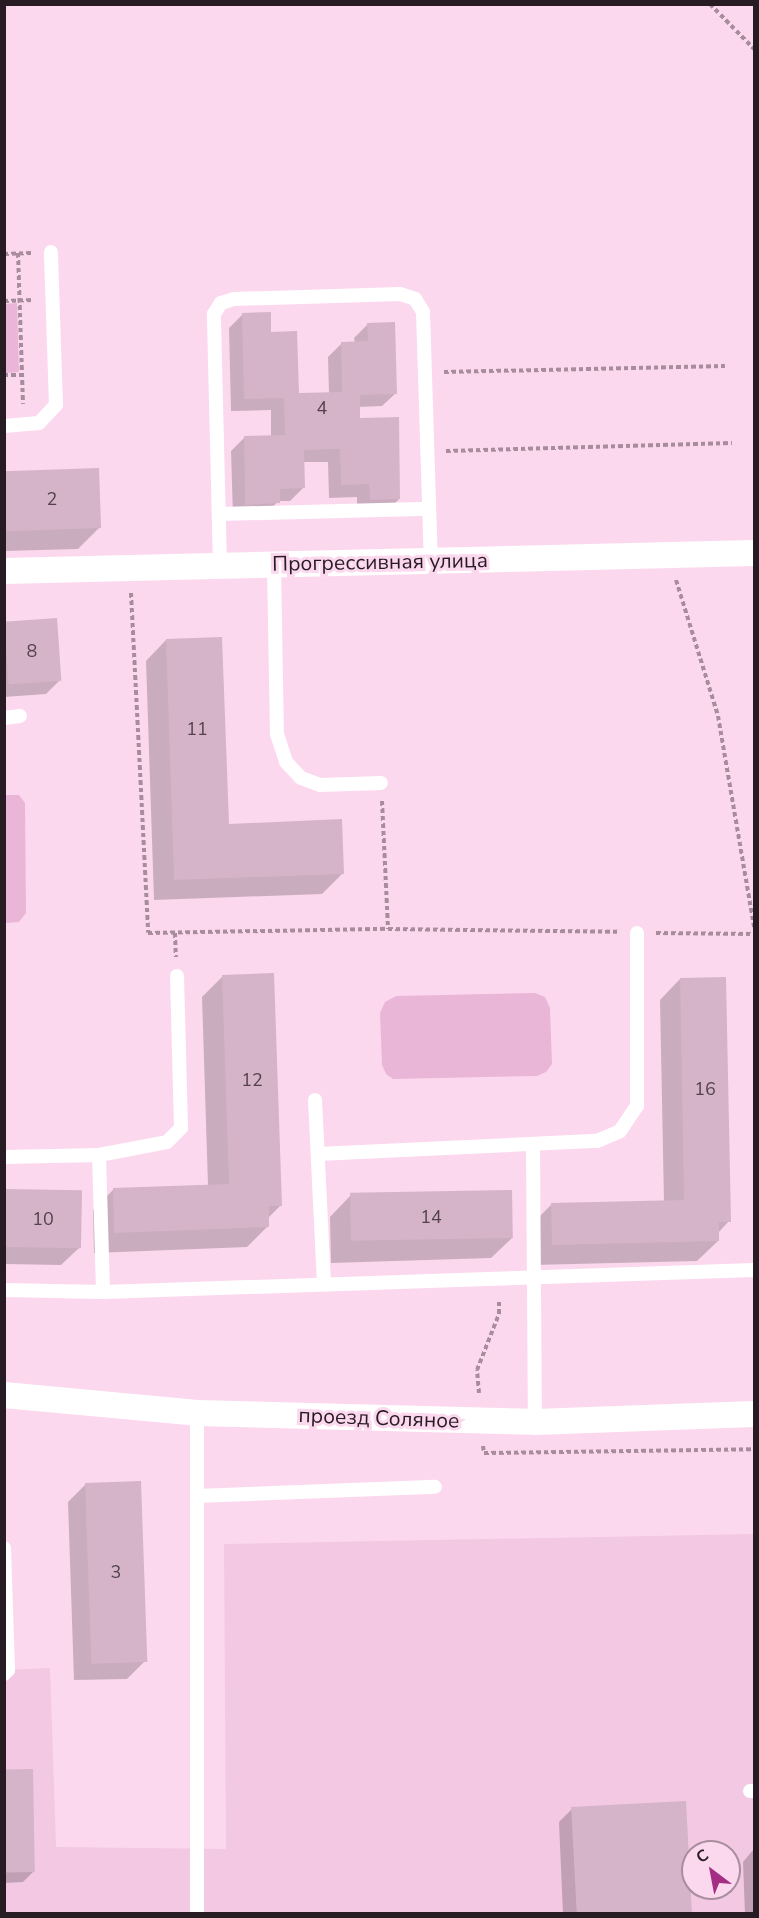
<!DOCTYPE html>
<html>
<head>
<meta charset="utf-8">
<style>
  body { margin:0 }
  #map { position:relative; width:759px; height:1918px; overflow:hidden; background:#fcd8ee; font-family:"Nunito Sans",sans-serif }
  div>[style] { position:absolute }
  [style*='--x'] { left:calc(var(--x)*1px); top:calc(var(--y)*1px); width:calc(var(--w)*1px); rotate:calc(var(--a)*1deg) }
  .built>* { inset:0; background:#f2c8e3 }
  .green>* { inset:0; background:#eab6d7 }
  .shadow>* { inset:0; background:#0003 }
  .building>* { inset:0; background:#d5b3c8; transform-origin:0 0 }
  .path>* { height:4px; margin-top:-2px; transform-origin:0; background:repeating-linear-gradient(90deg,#a78c9d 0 4.5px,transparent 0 7.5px) }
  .lane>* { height:14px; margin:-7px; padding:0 7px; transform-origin:7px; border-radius:7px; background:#fff }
  .street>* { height:26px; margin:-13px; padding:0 13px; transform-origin:13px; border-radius:13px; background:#fff }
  span { translate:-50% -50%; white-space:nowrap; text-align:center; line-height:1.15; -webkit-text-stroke:6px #fcd8ee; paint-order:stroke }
  .number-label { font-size:18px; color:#53424d }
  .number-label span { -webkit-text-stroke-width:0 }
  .street-label { font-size:21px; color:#281c24 }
  .frame { position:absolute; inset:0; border:6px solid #281c24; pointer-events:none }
  .north { position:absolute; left:681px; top:1840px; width:60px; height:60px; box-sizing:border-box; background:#fcd8ee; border:2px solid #a78d9d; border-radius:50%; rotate:328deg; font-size:16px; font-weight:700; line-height:24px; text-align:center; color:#281c24 }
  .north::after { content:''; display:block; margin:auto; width:21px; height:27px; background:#a52e85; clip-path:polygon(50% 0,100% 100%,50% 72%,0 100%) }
</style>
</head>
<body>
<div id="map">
  <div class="built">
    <i style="clip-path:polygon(evenodd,754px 1534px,754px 1913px,5px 1914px,5px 1670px,50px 1668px,56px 1847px,226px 1849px,224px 1544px,754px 1534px,693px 1852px,729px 1852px,729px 1888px,693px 1888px,693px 1852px)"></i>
  </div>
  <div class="green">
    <i style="clip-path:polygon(17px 303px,19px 372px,5px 373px,5px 304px)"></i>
    <i style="clip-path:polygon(5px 795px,19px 795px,25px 803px,26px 913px,19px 922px,5px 923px)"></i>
    <i style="clip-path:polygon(535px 993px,545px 997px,550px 1008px,552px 1064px,546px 1072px,537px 1076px,393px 1079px,386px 1074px,382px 1065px,380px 1013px,385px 1002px,396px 996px)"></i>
  </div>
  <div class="shadow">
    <i style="clip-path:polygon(242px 315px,269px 333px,297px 395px,329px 394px,328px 357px,342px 343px,355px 343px,354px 338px,368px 324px,396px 393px,382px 406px,358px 407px,359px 419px,399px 499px,386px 512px,357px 513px,357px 497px,329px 498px,328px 462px,303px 462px,303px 488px,290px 501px,278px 501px,265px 516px,233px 517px,231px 451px,244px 438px,271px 437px,271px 410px,231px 411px,229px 328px)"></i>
    <i style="clip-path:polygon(4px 472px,100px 527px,78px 549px,4px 551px)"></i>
    <i style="clip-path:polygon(4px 622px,59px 681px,46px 694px,4px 697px)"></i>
    <i style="clip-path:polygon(166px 640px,228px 825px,343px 873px,322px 894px,154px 900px,146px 661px)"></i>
    <i style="clip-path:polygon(223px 976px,280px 1206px,267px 1219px,268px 1226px,247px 1247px,94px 1253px,93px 1210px,113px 1190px,208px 1186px,202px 997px)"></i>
    <i style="clip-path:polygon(680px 979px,729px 1221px,718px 1233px,718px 1241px,697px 1261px,532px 1265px,531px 1225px,552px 1204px,664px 1202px,660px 1000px)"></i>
    <i style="clip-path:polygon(4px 1190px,79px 1248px,61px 1265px,4px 1264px)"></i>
    <i style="clip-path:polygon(350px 1196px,512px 1238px,491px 1258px,331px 1263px,330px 1217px)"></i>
    <i style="clip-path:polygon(86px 1484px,145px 1661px,127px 1679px,74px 1680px,68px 1502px)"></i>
    <i style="clip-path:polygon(4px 1771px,33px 1872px,23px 1882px,4px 1883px)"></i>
    <i style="clip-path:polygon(572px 1809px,691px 1914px,563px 1914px,559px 1822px)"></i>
    <i style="clip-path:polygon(754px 1849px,754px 1914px,745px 1914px,743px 1862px)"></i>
  </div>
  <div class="building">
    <i style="clip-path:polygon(271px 312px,271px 332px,297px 331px,299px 393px,342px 392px,341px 342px,368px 341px,367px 323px,395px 322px,397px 394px,360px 395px,360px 418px,399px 417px,400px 499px,370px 500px,369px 484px,341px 485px,340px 449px,304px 450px,305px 488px,280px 489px,280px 503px,245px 505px,244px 436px,285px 435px,284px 398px,244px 399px,242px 313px)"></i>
    <i style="left:99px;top:468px;width:60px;height:95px;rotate:88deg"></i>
    <i style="left:57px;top:618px;width:63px;height:53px;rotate:86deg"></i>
    <i style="clip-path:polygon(222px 637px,229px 824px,342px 819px,344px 874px,174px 880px,166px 639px)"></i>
    <i style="clip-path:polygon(274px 973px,282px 1206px,269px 1206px,269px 1227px,114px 1233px,113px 1188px,229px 1184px,222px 975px)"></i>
    <i style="clip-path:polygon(726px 977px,731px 1222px,719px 1222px,719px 1241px,552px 1245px,551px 1203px,684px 1200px,680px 978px)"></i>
    <i style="left:4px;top:1189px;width:78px;height:58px;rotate:1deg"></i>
    <i style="left:512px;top:1190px;width:48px;height:162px;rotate:89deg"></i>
    <i style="left:141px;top:1481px;width:181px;height:56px;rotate:88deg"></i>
    <i style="left:33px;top:1769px;width:103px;height:29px;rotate:89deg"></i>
    <i style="left:686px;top:1801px;width:113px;height:115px;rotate:87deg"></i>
  </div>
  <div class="path">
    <i style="--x:710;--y:4;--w:63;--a:45.6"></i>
    <i style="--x:18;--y:253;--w:151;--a:88.1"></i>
    <i style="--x:4;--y:254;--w:27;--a:-2"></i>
    <i style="--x:4;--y:301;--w:30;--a:-2"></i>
    <i style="--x:444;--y:372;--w:281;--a:-1.2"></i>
    <i style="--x:4;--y:375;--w:18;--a:0"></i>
    <i style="--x:446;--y:451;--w:286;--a:-1.6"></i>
    <i style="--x:676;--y:580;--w:142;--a:72.8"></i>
    <i style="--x:718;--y:716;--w:214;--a:80.3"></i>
    <i style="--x:131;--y:593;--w:340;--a:87.1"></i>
    <i style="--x:148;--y:933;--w:240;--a:-1"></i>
    <i style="--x:388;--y:929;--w:231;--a:0.7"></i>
    <i style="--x:382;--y:801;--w:128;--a:87.3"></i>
    <i style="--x:175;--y:933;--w:24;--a:88"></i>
    <i style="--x:656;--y:933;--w:98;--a:0.6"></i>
    <i style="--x:479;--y:1393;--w:23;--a:-95"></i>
    <i style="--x:477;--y:1370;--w:60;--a:-68.6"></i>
    <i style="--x:499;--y:1314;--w:14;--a:-90"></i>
    <i style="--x:483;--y:1446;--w:7;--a:82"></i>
    <i style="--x:484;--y:1453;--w:270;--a:-0.8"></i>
  </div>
  <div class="lane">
    <i style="--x:4;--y:426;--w:35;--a:-5"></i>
    <i style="--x:39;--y:423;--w:25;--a:-47"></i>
    <i style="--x:56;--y:405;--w:153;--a:-91.9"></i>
    <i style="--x:219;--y:514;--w:210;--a:-1.4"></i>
    <i style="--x:274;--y:565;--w:169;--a:89"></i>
    <i style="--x:277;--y:734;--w:29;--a:72"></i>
    <i style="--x:286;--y:762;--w:22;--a:47"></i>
    <i style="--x:301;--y:778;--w:20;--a:20"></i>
    <i style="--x:320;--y:785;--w:61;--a:-1.9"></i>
    <i style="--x:220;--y:566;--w:252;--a:-91.4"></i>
    <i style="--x:214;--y:314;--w:13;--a:-58"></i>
    <i style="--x:221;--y:303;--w:14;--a:-17"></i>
    <i style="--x:234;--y:299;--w:166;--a:-1.7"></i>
    <i style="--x:400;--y:294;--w:16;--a:18"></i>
    <i style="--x:415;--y:299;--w:15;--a:58"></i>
    <i style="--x:423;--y:312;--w:249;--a:88.2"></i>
    <i style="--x:4;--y:718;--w:16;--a:-7"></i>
    <i style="--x:315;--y:1100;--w:184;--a:87.2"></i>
    <i style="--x:533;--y:1146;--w:276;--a:89.6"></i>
    <i style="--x:318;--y:1154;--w:279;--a:-2.7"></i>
    <i style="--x:597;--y:1141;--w:25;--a:-23"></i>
    <i style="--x:620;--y:1131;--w:30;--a:-56"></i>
    <i style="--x:637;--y:1106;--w:173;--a:-90"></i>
    <i style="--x:99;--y:1155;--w:137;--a:88.3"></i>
    <i style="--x:4;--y:1157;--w:95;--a:-1.2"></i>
    <i style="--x:99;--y:1155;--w:69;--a:-10.8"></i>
    <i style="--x:167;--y:1142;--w:20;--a:-45"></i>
    <i style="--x:181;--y:1128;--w:152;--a:-91.5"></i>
    <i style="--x:4;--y:1290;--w:99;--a:1.2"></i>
    <i style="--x:103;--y:1292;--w:651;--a:-1.94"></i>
    <i style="--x:197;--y:1496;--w:238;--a:-2.2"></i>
    <i style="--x:4;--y:1548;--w:122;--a:88.1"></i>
    <i style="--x:8;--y:1670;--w:6;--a:135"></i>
    <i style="--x:750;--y:1791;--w:4;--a:0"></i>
    <i style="--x:197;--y:1914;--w:501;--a:-90"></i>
  </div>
  <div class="street">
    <i style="--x:4;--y:571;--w:750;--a:-1.37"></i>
    <i style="--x:4;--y:1395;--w:194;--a:5.3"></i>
    <i style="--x:197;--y:1413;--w:338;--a:1.5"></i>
    <i style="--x:535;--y:1422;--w:219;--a:-2.1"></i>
  </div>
  <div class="number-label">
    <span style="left:322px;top:408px">4</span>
    <span style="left:52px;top:499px">2</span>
    <span style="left:32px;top:651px">8</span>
    <span style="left:197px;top:729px">11</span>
    <span style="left:252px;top:1080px">12</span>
    <span style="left:705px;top:1089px">16</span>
    <span style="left:431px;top:1217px">14</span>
    <span style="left:43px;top:1219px">10</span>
    <span style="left:116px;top:1572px">3</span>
  </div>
  <div class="street-label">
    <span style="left:380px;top:562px;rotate:-1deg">Прогрессивная улица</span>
    <span style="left:379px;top:1418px;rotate:2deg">проезд Соляное</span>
  </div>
  <div class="frame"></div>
  <div class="north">С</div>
</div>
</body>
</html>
